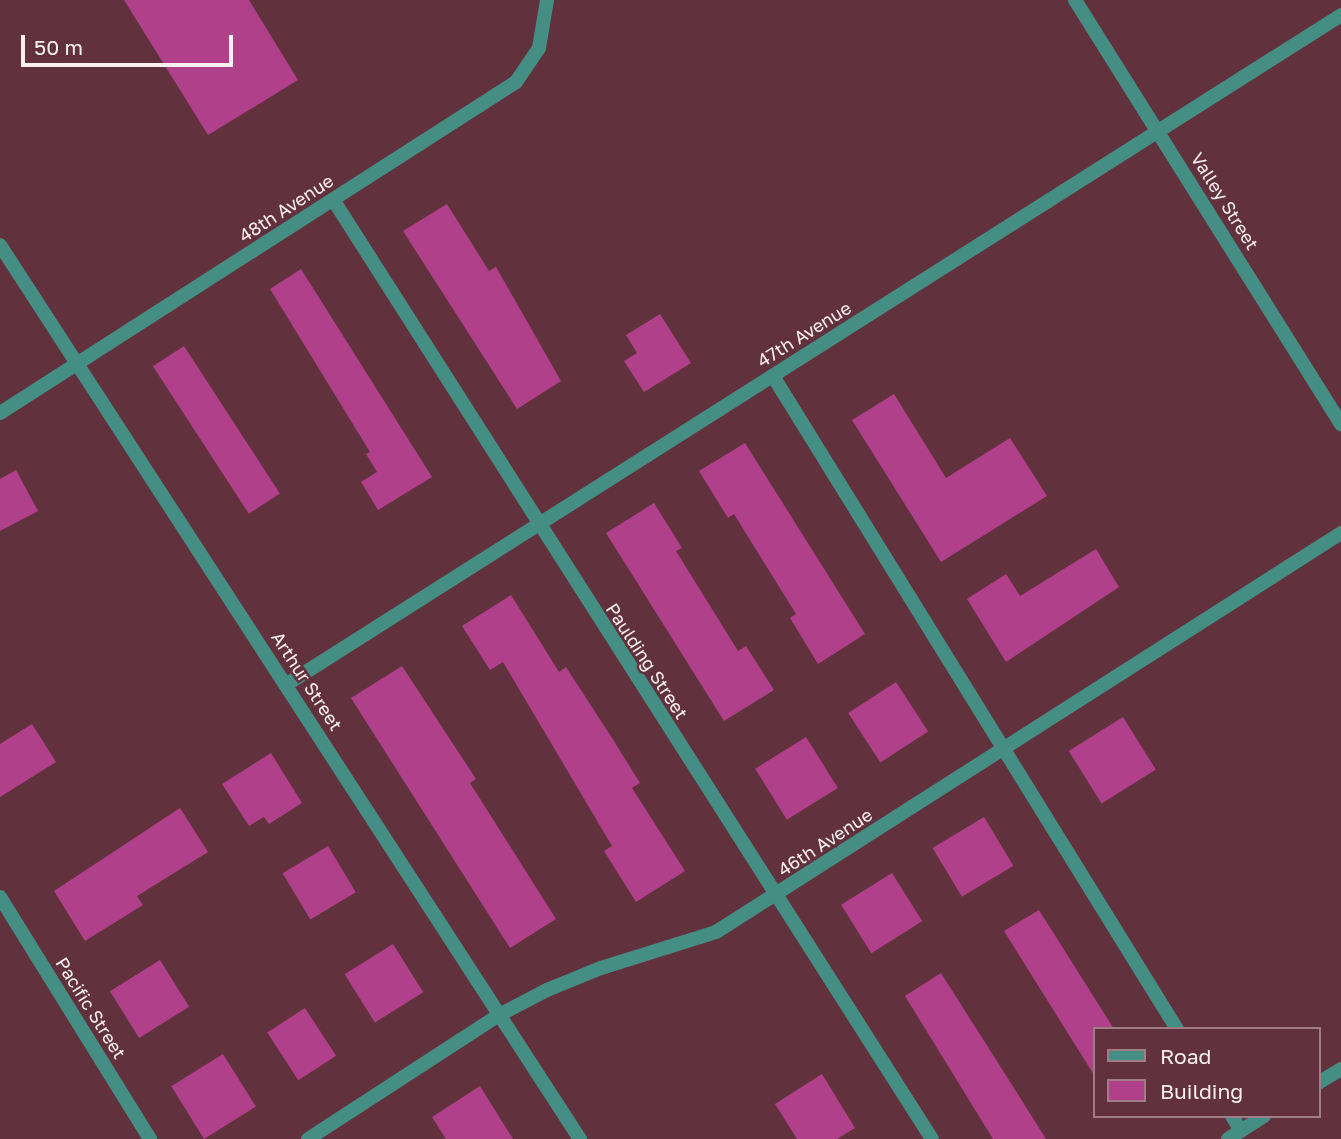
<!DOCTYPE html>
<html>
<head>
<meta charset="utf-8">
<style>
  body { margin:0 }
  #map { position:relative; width:1341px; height:1139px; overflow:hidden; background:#62313e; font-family:"Golos Text",sans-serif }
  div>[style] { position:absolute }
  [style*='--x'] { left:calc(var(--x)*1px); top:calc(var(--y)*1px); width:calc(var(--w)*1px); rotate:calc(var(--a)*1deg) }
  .building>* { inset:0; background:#b04089; transform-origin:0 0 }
  .minor>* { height:14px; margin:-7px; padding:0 7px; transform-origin:7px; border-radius:7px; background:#458e84 }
  .tertiary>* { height:14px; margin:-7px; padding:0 7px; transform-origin:7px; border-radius:7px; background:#458e84 }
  span { translate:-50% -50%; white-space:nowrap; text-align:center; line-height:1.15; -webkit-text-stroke:5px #62313e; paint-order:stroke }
  .street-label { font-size:18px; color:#fceff1 }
  .legend { position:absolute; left:1093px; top:1027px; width:228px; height:91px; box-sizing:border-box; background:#62313e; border:2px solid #a07d86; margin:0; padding:9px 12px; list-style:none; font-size:21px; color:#fceff1 }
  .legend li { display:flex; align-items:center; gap:14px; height:35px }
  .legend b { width:35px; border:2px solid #a07d86 }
  .scale { position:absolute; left:21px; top:35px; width:212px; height:32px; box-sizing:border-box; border:4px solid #fceff1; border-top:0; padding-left:9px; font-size:21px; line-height:24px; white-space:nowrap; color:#fceff1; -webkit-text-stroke:5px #62313e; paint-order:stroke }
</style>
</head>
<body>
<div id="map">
  <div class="building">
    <i style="clip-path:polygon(124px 0,249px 0,298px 80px,208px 135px)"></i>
    <i style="clip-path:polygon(447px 204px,489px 271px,496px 267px,561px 381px,517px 409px,403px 231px)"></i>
    <i style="clip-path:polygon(301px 269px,432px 477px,378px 510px,361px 482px,377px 472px,366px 454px,370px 452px,270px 289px)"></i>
    <i style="clip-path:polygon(660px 314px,691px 363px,644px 392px,624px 361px,637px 353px,626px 335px)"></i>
    <i style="left:184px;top:346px;width:176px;height:37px;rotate:57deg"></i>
    <i style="clip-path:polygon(894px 394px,946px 478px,1010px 438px,1047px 496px,941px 562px,852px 420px)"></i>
    <i style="clip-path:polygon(745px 443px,865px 634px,818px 664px,790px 618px,796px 614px,734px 514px,728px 518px,699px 471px)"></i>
    <i style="clip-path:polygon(16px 470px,38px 511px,0 531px,0 479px)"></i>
    <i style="clip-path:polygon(654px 503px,682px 548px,676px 551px,738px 651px,746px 646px,774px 690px,724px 721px,606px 533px)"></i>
    <i style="clip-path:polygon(1096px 549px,1119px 587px,1006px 662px,967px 599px,1006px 574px,1020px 596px)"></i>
    <i style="clip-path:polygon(511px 595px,559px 672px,566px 667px,612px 738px,640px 783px,632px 788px,685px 871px,636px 902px,604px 851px,612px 846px,503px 662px,490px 670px,462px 626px)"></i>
    <i style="clip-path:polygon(402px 666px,476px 779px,470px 783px,556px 919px,510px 948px,351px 698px)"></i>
    <i style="left:896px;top:682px;width:59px;height:57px;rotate:57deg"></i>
    <i style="left:1123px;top:717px;width:62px;height:64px;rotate:58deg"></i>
    <i style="clip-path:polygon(32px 724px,56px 762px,0 797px,0 744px)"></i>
    <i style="left:806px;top:737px;width:60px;height:60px;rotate:58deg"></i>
    <i style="clip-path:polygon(271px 753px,302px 803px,269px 824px,264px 817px,249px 826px,222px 784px)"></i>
    <i style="clip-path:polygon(180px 808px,208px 852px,137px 896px,143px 905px,85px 941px,54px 891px)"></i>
    <i style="left:984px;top:817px;width:57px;height:60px;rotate:59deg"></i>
    <i style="left:328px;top:846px;width:54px;height:53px;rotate:59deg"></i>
    <i style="left:892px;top:873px;width:57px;height:60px;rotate:58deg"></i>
    <i style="clip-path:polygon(1039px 910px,1114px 1029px,1094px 1029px,1094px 1075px,1004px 931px)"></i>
    <i style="left:393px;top:944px;width:57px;height:57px;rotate:58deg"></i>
    <i style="left:160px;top:960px;width:55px;height:59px;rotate:58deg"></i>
    <i style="clip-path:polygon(941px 973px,1007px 1077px,1046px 1139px,993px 1139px,905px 996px)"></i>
    <i style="left:305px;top:1008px;width:57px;height:45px;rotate:57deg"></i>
    <i style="left:223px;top:1054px;width:62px;height:61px;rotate:58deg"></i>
    <i style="clip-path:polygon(822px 1074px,855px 1128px,837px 1139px,797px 1139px,775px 1104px)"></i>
    <i style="clip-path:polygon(480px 1086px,513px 1139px,446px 1139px,432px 1117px)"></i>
  </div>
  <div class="minor">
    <i style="--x:1075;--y:0;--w:501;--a:57.9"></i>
    <i style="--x:334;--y:201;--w:1112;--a:57.48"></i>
    <i style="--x:0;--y:245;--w:1066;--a:57.03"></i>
    <i style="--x:773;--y:376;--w:768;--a:58.26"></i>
    <i style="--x:0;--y:413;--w:613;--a:-32.68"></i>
    <i style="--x:516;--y:82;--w:41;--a:-55.9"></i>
    <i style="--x:539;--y:48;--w:49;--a:-80.5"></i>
    <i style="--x:287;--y:684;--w:1248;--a:-32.4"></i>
    <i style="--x:0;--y:897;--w:285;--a:58.2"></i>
    <i style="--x:1232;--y:1116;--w:17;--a:59"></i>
    <i style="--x:308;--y:1139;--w:228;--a:-33"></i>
    <i style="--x:499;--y:1015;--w:54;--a:-27.5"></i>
    <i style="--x:547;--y:990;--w:58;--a:-22.2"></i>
    <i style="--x:601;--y:968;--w:121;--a:-17.4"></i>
    <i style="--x:716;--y:932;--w:742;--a:-32.55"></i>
  </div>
  <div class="tertiary">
    <i style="--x:1318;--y:1083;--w:27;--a:-31"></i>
    <i style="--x:1228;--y:1139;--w:43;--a:-32.6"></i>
  </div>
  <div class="street-label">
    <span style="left:1225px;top:201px;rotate:58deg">Valley Street</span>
    <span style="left:286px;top:208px;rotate:-33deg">48th Avenue</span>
    <span style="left:804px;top:334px;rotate:-32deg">47th Avenue</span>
    <span style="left:647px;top:661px;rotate:57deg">Paulding Street</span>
    <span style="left:307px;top:681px;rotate:57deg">Arthur Street</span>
    <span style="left:825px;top:842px;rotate:-33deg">46th Avenue</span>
    <span style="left:91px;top:1008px;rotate:58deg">Pacific Street</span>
  </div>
  <ul class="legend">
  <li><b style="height:9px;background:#458e84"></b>Road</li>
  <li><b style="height:19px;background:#b04089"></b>Building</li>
  </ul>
  <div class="scale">50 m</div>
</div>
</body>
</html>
